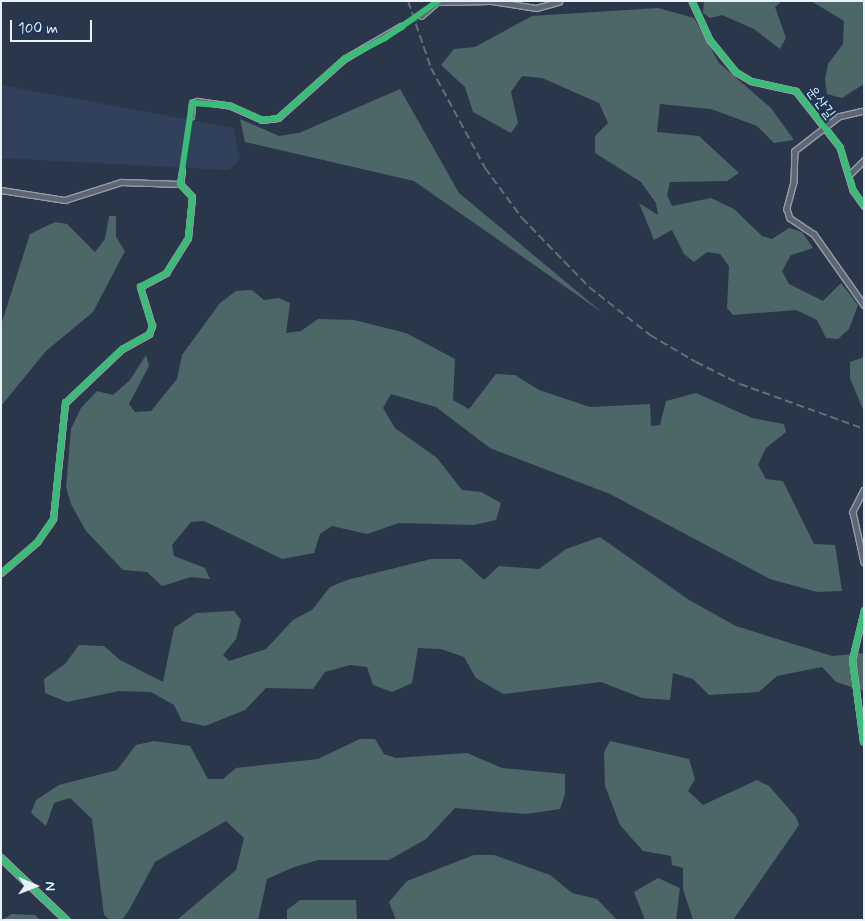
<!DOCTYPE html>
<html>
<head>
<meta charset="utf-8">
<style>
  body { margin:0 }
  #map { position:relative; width:865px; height:921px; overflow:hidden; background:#2a374a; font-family:Mynerve,"Poor Story",sans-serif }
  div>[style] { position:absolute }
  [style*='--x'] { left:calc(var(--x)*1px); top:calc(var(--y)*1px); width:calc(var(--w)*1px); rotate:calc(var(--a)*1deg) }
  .built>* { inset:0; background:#32415b }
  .green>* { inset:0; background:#4d6769 }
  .street-tunnel>* { height:4.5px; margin-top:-2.25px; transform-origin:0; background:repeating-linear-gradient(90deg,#465364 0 4.5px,transparent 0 6.5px) }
  .roads { filter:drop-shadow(1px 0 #959da7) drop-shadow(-1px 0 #959da7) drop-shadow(0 1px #959da7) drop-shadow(0 -1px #959da7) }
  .street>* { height:4.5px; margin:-2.25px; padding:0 2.25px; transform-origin:2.25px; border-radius:2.25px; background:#5d6672 }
  .secondary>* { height:6px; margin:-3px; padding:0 3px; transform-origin:3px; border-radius:3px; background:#5d6672 }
  .rail>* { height:2px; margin-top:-1px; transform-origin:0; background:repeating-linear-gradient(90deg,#656d78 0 8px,transparent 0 12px) }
  .cycleway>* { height:6px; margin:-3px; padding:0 3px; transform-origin:3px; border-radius:3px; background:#3abd76 }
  span { translate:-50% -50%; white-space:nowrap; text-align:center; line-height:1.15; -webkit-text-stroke:4.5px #1d3557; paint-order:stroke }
  .street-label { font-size:15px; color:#e8f1f8 }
  .frame { position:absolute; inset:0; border:2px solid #e8f1f8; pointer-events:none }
  .north { position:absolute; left:10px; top:861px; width:50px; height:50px; -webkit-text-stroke:4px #1d3557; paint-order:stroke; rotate:91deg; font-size:14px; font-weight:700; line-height:20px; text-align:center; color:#e8f1f8 }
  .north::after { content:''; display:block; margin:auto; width:18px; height:22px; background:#e8f1f8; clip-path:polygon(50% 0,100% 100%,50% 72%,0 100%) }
  .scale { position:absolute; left:10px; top:20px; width:82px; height:22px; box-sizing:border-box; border:2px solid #e8f1f8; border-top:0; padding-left:6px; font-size:15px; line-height:18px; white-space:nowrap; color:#e8f1f8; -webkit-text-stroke:4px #1d3557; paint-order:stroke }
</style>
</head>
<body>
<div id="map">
  <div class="built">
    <i style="clip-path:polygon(1px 85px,233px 128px,240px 159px,229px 170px,1px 158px)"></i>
  </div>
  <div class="green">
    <i style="clip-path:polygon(704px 1px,782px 1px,775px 7px,786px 38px,780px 49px,754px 29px,722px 15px,710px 18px,703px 13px)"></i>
    <i style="clip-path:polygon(811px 1px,864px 1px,864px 84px,842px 98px,827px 94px,825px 79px,828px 64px,843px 44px,844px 21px)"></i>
    <i style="clip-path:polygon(658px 8px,694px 18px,719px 63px,771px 108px,794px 140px,774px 143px,757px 126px,711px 109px,660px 104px,657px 132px,699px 136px,739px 173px,727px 181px,670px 182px,667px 195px,672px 206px,711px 198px,734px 209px,762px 236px,772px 239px,789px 228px,802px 232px,813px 248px,791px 255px,782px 271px,789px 284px,823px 301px,841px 283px,858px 305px,849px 329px,838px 339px,826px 338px,817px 320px,796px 310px,733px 315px,727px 308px,729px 266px,720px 254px,707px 252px,694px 262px,684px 254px,672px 230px,654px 240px,639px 203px,658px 215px,656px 203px,641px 182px,595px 153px,595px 136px,608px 123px,599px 103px,542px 78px,522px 76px,511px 92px,518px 123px,511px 133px,473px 112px,465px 87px,441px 65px,454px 49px,475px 47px,532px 16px)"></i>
    <i style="clip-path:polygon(400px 89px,459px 193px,603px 313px,414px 181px,245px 142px,240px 119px,279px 136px,299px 133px)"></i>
    <i style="clip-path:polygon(109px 216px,116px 216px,116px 237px,125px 251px,93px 312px,46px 351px,1px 406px,1px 325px,30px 234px,55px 222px,67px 224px,95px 252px,105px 239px)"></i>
    <i style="clip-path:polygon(252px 290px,264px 300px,279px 298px,290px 303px,286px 333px,301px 331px,318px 319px,354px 320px,406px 333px,455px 359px,453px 400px,469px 409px,496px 374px,515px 375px,539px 390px,590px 407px,650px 404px,651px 426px,660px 425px,666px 401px,696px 393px,752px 418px,784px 424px,786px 432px,766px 448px,758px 465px,766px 479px,783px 481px,814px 544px,835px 545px,842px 591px,817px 592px,770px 579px,610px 494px,490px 448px,436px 407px,391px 394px,383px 408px,395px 428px,437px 458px,462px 490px,481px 492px,501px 503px,496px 520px,474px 525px,399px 523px,367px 534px,332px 526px,320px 534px,314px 553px,282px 559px,204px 521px,191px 522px,172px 545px,174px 556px,205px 568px,210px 579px,191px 577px,162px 586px,147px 572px,123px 570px,86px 531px,71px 504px,66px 487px,71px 429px,81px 408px,97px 391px,113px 395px,130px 380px,146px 355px,149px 366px,129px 404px,135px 412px,151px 411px,177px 379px,182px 355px,220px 303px,236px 291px)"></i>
    <i style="clip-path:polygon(864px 357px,864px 412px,850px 378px,850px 362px)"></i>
    <i style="clip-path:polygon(600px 537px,689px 600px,736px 626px,832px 656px,864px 653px,864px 691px,836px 682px,822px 667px,777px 676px,759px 692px,709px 695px,693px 679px,673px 673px,670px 700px,642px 698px,601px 682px,503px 694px,476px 678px,464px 657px,441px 649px,418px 648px,412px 683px,392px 692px,373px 685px,367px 667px,350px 665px,325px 672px,313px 689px,266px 688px,245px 710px,205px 726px,182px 721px,174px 705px,151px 692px,119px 691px,67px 702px,45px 693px,44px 679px,65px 664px,79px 645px,104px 646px,120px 660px,163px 682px,174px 628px,196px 613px,234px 611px,241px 620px,236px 639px,223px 655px,229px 661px,266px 649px,293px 620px,312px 610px,330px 587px,347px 580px,431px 559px,461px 559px,484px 580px,499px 566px,539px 569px,566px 549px)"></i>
    <i style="clip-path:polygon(360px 739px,375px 739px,384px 754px,396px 758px,467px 753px,502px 768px,565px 774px,565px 794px,560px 809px,526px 814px,455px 808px,426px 839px,389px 860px,318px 860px,294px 867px,267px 879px,258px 920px,177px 920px,236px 870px,244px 838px,226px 821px,155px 862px,129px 910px,122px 920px,110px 920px,104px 915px,92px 819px,70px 798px,54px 803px,46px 826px,31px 813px,36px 800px,59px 785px,117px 770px,136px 745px,154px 741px,190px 746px,208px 779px,223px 779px,236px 768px,318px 759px)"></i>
    <i style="clip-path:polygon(610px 741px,689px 759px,695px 779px,688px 791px,703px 805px,757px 780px,769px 786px,796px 817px,799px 825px,733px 920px,693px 920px,683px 889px,683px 868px,672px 865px,671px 856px,643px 851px,620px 825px,605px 786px,604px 752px)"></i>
    <i style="clip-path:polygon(474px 855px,494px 855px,550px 875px,572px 893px,597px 899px,617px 920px,396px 920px,389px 902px,407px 881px)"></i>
    <i style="clip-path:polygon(658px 878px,680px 888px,676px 920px,645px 920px,634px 892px)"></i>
    <i style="clip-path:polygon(300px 900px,356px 900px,357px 920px,287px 920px,287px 910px)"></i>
    <i style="clip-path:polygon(12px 914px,35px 915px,40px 920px,2px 920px)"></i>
  </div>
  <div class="street-tunnel">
    <i style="--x:401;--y:26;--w:22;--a:-27"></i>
    <i style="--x:182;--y:171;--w:55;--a:-80.5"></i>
  </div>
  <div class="roads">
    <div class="street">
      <i style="--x:492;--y:1;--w:45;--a:9"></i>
      <i style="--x:536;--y:8;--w:24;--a:-15"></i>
      <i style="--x:692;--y:1;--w:43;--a:65.2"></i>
      <i style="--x:710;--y:40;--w:41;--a:50.9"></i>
      <i style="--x:736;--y:72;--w:17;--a:31"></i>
      <i style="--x:751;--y:81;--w:46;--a:12.5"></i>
      <i style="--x:796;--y:91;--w:71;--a:51.8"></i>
      <i style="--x:840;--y:147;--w:45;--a:73.2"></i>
      <i style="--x:853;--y:190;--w:19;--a:55"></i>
      <i style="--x:437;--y:2;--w:52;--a:-1.1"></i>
      <i style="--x:421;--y:16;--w:23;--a:-41"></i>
      <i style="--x:864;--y:111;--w:26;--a:167"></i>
      <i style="--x:839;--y:117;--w:56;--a:142.3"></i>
      <i style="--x:795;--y:151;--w:31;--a:92"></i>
      <i style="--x:794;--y:182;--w:28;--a:105"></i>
      <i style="--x:787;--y:209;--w:9;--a:72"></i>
      <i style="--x:790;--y:218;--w:29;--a:34"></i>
      <i style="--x:814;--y:234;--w:87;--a:54.8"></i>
      <i style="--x:191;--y:117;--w:14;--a:-86"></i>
      <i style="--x:192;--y:103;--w:5;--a:-22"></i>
      <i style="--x:197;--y:101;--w:34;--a:8"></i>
      <i style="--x:231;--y:106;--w:34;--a:24"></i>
      <i style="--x:262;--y:120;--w:16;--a:-7"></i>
      <i style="--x:278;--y:118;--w:89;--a:-41.8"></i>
      <i style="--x:344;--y:59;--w:66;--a:-30.1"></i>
      <i style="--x:850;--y:174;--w:20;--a:-45"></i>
      <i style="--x:1;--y:190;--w:65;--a:8.9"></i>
      <i style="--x:65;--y:200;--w:59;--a:-17.8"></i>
      <i style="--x:121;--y:182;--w:59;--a:1.9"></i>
      <i style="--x:864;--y:490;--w:25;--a:117"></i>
      <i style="--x:853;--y:512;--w:51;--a:77.6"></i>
      <i style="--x:1;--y:573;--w:48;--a:-40.7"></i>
      <i style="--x:37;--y:542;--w:28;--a:-55"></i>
      <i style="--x:53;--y:519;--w:117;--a:-84.1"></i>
      <i style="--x:65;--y:403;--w:79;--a:-43.5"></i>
      <i style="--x:122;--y:349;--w:31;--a:-29"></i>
      <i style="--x:149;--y:334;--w:9;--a:-69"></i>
      <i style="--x:152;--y:326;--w:41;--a:-107.1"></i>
      <i style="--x:140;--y:287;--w:30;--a:-28"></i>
      <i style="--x:166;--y:273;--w:41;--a:-57.8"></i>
      <i style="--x:188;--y:238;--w:41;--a:-84.4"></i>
      <i style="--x:192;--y:197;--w:18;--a:-133"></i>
      <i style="--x:180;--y:184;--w:13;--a:-81"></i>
      <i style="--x:863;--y:742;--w:83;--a:-97.6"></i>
      <i style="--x:852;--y:660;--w:51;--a:-76.5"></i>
    </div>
    <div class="secondary">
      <i style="--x:1;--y:858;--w:90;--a:43.6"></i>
    </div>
  </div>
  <div class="rail">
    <i style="--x:408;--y:1;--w:71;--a:71.1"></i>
    <i style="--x:431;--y:68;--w:114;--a:61.6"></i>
    <i style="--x:485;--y:168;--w:62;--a:53.5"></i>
    <i style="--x:522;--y:218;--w:96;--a:45.8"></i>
    <i style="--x:589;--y:287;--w:78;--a:38.2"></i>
    <i style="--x:650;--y:335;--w:53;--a:30.4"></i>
    <i style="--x:696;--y:362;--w:49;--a:26.6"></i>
    <i style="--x:740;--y:384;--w:132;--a:19.9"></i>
  </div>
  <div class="cycleway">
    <i style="--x:692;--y:1;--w:43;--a:65.2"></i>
    <i style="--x:710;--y:40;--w:41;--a:50.9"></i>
    <i style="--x:736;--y:72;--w:17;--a:31"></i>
    <i style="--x:751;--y:81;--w:46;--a:12.5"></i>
    <i style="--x:796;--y:91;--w:71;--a:51.8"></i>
    <i style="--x:840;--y:147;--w:45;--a:73.2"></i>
    <i style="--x:853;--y:190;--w:19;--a:55"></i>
    <i style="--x:1;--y:573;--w:48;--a:-40.7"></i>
    <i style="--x:37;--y:542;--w:28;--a:-55"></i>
    <i style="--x:53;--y:519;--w:117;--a:-84.1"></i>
    <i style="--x:65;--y:403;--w:79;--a:-43.5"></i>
    <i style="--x:122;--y:349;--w:31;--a:-29"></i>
    <i style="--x:149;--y:334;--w:9;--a:-69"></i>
    <i style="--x:152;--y:326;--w:41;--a:-107.1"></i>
    <i style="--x:140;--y:287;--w:30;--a:-28"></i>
    <i style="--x:166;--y:273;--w:41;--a:-57.8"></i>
    <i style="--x:188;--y:238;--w:41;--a:-84.4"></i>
    <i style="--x:192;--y:197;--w:18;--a:-133"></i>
    <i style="--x:180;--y:184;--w:82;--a:-81.6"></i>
    <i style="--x:192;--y:103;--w:39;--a:4"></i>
    <i style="--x:231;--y:106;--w:34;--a:24"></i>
    <i style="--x:262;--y:120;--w:16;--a:-7"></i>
    <i style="--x:278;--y:118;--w:89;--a:-41.8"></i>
    <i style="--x:344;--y:59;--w:46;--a:-27.1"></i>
    <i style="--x:385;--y:38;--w:65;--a:-34.9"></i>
    <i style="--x:863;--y:742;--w:83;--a:-97.6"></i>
    <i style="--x:852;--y:660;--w:51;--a:-76.5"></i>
    <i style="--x:1;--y:858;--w:90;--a:43.6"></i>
  </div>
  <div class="street-label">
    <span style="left:820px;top:103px;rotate:53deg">운산길</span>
  </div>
  <div class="frame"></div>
  <div class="north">N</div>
  <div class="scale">100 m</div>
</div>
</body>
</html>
